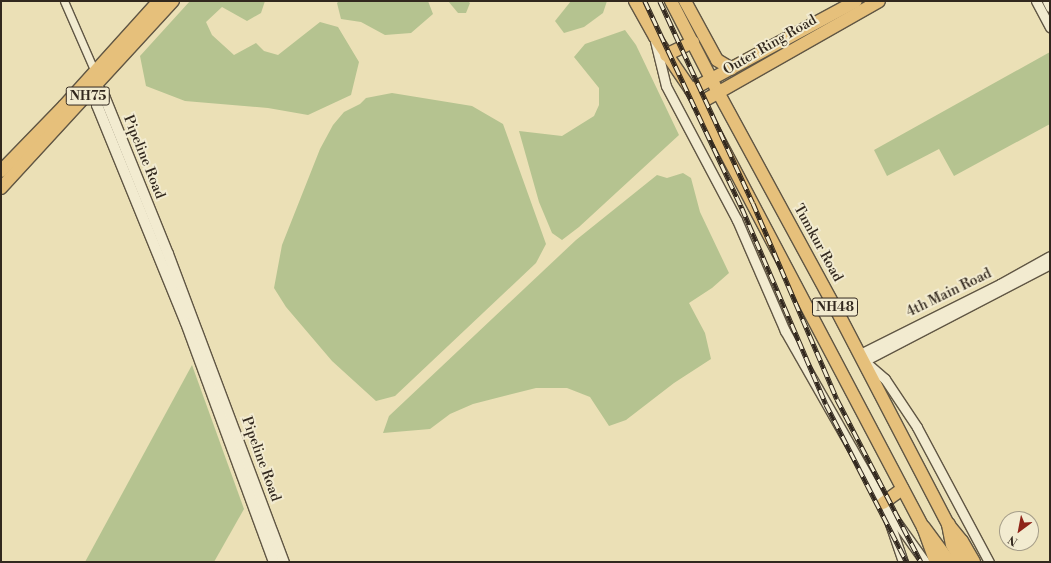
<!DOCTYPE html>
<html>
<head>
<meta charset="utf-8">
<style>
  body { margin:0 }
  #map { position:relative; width:1051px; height:563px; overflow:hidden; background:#ebe0b6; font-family:"Libre Bodoni",serif }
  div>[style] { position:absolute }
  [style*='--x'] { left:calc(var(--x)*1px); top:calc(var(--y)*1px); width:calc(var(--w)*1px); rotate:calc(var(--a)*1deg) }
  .green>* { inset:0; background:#b5c390 }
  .roads { filter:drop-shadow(1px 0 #605644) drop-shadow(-1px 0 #605644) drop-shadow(0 1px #605644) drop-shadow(0 -1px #605644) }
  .minor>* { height:7px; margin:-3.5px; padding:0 3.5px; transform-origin:3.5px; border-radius:3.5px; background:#f2ebd0 }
  .tertiary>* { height:9px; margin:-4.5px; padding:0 4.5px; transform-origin:4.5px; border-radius:4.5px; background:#f2ebd0 }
  .secondary>* { height:10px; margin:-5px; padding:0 5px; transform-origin:5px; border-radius:5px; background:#f2ebd0 }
  .trunk>* { height:12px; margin:-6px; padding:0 6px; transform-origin:6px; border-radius:6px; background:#e6c07b }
  .motorway>* { height:13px; margin:-6.5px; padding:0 6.5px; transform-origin:6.5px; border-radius:6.5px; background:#e6c07b }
  .rail>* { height:4.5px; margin-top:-2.25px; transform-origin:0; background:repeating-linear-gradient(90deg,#f2ebd0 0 9px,#32281e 0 18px); box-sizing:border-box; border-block:1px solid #32281e }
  span { translate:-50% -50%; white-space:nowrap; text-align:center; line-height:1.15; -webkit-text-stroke:4px #f2ebd0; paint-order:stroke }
  .shield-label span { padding:1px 3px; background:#f2ebd0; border:1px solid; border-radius:3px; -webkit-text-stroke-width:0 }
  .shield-label { font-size:13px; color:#32281e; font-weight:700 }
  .street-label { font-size:14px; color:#32281e }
  .frame { position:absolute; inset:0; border:2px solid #32281e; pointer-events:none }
  .north { position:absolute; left:999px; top:511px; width:40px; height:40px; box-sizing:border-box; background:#f2ebd0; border:1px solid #a59d89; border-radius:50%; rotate:212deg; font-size:11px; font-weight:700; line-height:16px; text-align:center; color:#32281e }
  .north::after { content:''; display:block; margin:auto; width:14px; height:18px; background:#8f2418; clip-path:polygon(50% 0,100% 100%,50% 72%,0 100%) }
</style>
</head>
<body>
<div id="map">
  <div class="green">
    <i style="clip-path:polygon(190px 1px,265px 1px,261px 13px,247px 21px,222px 7px,206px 22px,212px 35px,234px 55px,256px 43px,264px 51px,278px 55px,320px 22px,338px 27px,359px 62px,351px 95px,308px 115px,268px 108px,185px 101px,146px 86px,140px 56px)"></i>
    <i style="clip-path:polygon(339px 1px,428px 1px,433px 14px,411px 33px,385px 35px,361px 22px,341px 19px,337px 3px)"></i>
    <i style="clip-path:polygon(448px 1px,468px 1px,470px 3px,466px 13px,458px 13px)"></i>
    <i style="clip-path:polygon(571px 1px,607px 1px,603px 13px,584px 27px,564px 33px,555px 21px)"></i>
    <i style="clip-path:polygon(625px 30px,636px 45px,679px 135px,579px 227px,562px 240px,552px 233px,539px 202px,519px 131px,562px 136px,594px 116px,599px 105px,599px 88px,574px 57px,585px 44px)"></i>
    <i style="clip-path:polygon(1050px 52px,1050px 124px,954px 176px,939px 149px,887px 176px,874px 150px)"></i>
    <i style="clip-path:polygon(392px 93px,472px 106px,503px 124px,546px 244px,536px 263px,395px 396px,376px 401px,332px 361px,286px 307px,274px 288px,282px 245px,320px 149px,333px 125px,344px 112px,360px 104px,366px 98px)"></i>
    <i style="clip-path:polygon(683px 173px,691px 178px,700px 212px,729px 273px,712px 288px,689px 303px,705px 333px,711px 359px,674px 383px,626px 420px,609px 426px,590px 397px,567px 388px,536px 388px,473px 404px,450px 414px,430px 429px,383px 433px,389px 416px,576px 240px,657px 175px,667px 178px)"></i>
    <i style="clip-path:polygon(192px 365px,244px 509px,214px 562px,85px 562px)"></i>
  </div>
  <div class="roads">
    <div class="minor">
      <i style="--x:64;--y:1;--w:77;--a:66.4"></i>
    </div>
    <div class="tertiary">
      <i style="--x:1036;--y:1;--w:30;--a:62"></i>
      <i style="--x:1047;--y:1;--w:7;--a:63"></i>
      <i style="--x:655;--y:41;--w:46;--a:76.3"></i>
      <i style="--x:666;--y:86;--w:152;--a:62.1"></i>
      <i style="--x:737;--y:220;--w:121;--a:66.6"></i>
      <i style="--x:785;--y:331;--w:198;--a:60.3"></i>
      <i style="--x:883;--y:503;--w:72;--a:54.6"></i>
      <i style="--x:860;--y:354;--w:157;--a:-26.6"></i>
      <i style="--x:1000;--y:284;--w:57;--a:-29.2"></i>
      <i style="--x:886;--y:512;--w:53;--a:71.2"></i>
      <i style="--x:989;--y:562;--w:153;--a:-118.1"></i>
      <i style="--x:917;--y:427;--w:58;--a:-123.7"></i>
      <i style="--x:885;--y:379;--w:28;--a:-139"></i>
      <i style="--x:864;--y:361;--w:210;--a:-27.5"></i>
    </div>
    <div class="secondary">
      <i style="--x:97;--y:86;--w:14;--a:56"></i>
      <i style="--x:105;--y:98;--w:168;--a:68"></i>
      <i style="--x:168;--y:254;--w:329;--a:69.4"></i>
      <i style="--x:97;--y:86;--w:19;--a:90"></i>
      <i style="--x:97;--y:105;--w:235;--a:67.8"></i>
      <i style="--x:186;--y:323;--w:255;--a:69.8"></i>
    </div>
    <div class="trunk">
      <i style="--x:635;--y:1;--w:41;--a:60.9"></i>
      <i style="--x:655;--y:37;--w:64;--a:55.8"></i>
      <i style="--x:691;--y:90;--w:43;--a:60.4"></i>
      <i style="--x:712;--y:127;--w:452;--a:62.2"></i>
      <i style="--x:923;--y:527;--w:37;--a:70"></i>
      <i style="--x:671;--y:1;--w:102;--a:62.7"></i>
      <i style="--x:718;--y:92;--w:249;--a:61.5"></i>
      <i style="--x:837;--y:311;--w:240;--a:62.5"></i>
      <i style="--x:948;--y:524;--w:22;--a:51"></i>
      <i style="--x:962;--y:541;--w:24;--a:60"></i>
      <i style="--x:685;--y:1;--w:67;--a:61.5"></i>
      <i style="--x:717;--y:60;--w:17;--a:31"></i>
      <i style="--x:666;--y:55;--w:30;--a:-26"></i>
      <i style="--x:691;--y:90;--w:187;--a:-28.3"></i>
      <i style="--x:698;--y:104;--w:208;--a:-29.6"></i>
      <i style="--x:1;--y:171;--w:91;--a:-45.9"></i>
      <i style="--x:64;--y:106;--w:142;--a:-47.9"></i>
      <i style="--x:1;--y:188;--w:254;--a:-47.4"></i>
      <i style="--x:883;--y:503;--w:24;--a:-36"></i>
    </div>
    <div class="motorway">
      <i style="--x:948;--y:524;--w:20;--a:79"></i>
      <i style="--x:952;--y:544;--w:21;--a:61"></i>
      <i style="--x:923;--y:527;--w:44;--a:53.4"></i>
    </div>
  </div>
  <div class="rail">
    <i style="--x:645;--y:1;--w:229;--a:64.9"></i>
    <i style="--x:742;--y:208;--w:213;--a:66.8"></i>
    <i style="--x:826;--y:404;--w:178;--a:62.9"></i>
    <i style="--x:660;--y:1;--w:222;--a:65.3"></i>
    <i style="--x:753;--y:203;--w:213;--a:66.8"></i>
    <i style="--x:837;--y:399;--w:183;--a:62.7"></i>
  </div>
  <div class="shield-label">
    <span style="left:88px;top:96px">NH75</span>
    <span style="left:835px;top:307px">NH48</span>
  </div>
  <div class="street-label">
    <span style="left:770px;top:45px;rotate:-30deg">Outer Ring Road</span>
    <span style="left:144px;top:157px;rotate:68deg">Pipeline Road</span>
    <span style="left:818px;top:243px;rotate:61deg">Tumkur Road</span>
    <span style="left:949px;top:293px;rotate:-26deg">4th Main Road</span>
    <span style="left:261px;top:459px;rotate:70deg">Pipeline Road</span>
  </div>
  <div class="frame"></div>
  <div class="north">N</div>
</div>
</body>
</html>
